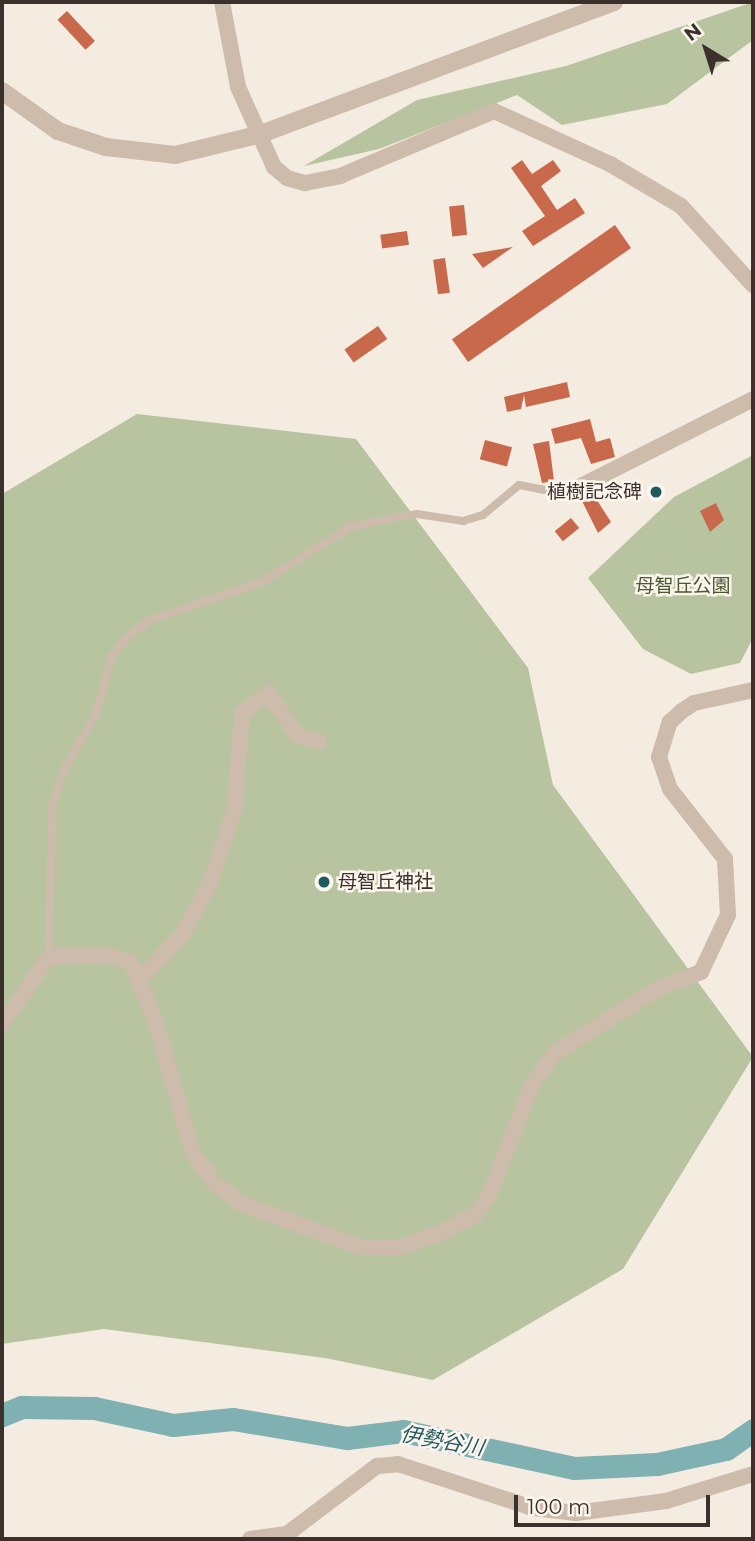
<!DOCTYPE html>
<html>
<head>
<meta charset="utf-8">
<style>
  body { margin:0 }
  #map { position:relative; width:755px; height:1541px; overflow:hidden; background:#f4ebe1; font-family:Montserrat,"Noto Sans JP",sans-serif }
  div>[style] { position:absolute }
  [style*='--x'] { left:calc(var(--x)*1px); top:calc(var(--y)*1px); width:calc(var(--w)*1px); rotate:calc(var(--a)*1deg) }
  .green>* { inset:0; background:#b8c4a0 }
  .river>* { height:23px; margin:-11.5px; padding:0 11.5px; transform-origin:11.5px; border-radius:11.5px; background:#7fb0b2 }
  .building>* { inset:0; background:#c8694b; transform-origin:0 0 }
  .service>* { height:8px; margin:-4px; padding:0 4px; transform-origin:4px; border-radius:4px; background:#cdbbac }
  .minor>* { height:16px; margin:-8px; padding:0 8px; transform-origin:8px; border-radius:8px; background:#cdbbac }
  .tertiary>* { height:18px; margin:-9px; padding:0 9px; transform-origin:9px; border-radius:9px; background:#cdbbac }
  .dots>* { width:19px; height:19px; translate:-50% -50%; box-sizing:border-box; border:4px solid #fbf5ee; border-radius:50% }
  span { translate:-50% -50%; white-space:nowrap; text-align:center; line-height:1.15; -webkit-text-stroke:5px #fbf5ee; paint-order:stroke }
  .poi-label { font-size:19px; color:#3b302b }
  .right { translate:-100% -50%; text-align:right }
  .left { translate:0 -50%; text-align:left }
  .park-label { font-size:19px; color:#4a5a2e }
  .water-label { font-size:21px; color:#1f5a5e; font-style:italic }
  .frame { position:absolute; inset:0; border:4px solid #3b302b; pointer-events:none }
  .north { position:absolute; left:671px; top:14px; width:70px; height:70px; -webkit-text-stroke:5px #fbf5ee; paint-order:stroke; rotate:322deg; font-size:19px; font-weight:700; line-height:28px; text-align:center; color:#3b302b }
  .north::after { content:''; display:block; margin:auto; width:24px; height:32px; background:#3b302b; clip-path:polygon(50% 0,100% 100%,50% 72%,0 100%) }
  .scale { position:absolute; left:514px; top:1495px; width:196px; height:32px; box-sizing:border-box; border:4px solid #3b302b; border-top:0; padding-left:9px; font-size:21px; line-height:24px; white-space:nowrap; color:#3b302b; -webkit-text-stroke:5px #fbf5ee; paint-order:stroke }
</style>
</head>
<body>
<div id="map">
  <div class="green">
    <i style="clip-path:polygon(753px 2px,753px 40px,667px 104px,562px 125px,517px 95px,379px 149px,304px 166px,417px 100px,566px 66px)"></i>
    <i style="clip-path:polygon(137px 414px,356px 439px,528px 668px,553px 785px,753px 1057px,623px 1269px,433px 1380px,325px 1358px,104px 1329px,2px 1344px,2px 494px)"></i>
    <i style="clip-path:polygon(753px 455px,753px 638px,740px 663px,691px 674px,643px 649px,588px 578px,674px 497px)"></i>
  </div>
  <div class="river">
    <i style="--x:2;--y:1415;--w:22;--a:-22"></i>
    <i style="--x:22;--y:1407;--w:72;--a:0.8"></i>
    <i style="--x:94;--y:1408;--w:81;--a:12.1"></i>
    <i style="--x:173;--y:1425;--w:60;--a:-5.7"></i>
    <i style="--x:233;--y:1419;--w:116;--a:9.5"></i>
    <i style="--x:347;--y:1438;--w:56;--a:-7.1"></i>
    <i style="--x:403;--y:1431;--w:175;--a:12.2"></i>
    <i style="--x:574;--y:1468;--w:83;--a:-2.8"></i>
    <i style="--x:657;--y:1464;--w:71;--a:-12.3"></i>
    <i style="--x:726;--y:1449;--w:33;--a:-35"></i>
  </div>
  <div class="building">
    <i style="left:67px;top:11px;width:41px;height:13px;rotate:47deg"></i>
    <i style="clip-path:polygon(522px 160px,532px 174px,553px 160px,561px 171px,541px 186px,557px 210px,575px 198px,585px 213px,533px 246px,522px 231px,545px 216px,511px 168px)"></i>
    <i style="left:464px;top:205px;width:30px;height:15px;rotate:84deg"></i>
    <i style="left:615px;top:225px;width:28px;height:199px;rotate:55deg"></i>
    <i style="left:407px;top:231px;width:14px;height:27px;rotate:82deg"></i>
    <i style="clip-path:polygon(513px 247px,483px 268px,472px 254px)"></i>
    <i style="left:445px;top:258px;width:35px;height:12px;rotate:82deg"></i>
    <i style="left:378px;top:326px;width:16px;height:41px;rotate:55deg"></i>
    <i style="clip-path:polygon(567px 382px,570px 397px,526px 407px,524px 395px,521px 409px,507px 412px,504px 397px)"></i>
    <i style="clip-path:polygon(590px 419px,596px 442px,610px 438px,615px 457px,591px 464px,581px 438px,555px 444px,551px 429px)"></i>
    <i style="left:485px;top:440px;width:28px;height:20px;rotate:15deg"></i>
    <i style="clip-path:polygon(549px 441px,554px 481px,542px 483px,533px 444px)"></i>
    <i style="clip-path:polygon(593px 494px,611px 522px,598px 533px,581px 499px)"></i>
    <i style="clip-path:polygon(716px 503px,724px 520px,710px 532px,700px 511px)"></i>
    <i style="left:571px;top:518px;width:13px;height:21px;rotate:51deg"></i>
  </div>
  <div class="service">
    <i style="--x:49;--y:957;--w:150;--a:-88.9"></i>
    <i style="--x:52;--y:807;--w:39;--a:-72"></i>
    <i style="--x:64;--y:770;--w:64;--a:-60.3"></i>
    <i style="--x:96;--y:714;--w:60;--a:-74.6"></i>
    <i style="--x:112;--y:656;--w:23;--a:-50"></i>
    <i style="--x:127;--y:638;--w:27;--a:-39"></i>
    <i style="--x:148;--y:621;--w:120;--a:-18.9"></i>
    <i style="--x:262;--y:582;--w:106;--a:-31.9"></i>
    <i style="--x:352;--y:526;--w:66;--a:-10.5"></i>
    <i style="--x:417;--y:514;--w:47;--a:8.7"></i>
    <i style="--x:463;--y:521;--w:21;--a:-17"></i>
    <i style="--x:483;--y:515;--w:47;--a:-39.8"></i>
    <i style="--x:519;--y:485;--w:33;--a:11"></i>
    <i style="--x:551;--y:491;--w:28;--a:-8"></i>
  </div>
  <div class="minor">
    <i style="--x:222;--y:2;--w:86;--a:79.3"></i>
    <i style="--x:238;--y:87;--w:88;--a:65.8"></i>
    <i style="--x:274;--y:167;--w:17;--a:40"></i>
    <i style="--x:287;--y:178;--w:19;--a:16"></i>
    <i style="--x:305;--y:183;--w:36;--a:-11"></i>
    <i style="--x:340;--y:176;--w:167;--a:-22.9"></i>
    <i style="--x:494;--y:111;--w:128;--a:24.6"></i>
    <i style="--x:610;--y:164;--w:82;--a:30.6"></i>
    <i style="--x:681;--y:206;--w:107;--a:47.7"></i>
    <i style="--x:579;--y:487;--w:195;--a:-26.8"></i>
    <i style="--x:138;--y:982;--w:64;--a:-46.9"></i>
    <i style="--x:182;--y:935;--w:56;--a:-61.1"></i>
    <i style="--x:209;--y:886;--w:82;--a:-71.6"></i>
    <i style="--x:235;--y:808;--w:95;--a:-85.8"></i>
    <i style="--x:242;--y:713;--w:33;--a:-38"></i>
    <i style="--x:268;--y:693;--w:52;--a:55.1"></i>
    <i style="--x:298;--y:736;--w:22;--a:13"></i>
    <i style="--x:2;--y:1024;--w:82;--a:-55"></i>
    <i style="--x:49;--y:957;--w:54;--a:-2.1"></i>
    <i style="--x:103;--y:955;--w:29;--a:14"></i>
    <i style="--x:131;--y:962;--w:66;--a:67.7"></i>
    <i style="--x:156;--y:1023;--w:136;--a:74.2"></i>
    <i style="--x:193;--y:1154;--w:38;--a:53"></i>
    <i style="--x:216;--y:1184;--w:33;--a:38"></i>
    <i style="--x:242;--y:1204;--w:126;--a:20"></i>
    <i style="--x:360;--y:1247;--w:42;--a:0"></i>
    <i style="--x:402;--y:1247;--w:45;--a:-20.9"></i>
    <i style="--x:444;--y:1231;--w:36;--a:-28"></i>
    <i style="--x:476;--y:1214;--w:22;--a:-54"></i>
    <i style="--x:489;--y:1196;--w:117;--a:-68.9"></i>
    <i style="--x:531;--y:1087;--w:40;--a:-56"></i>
    <i style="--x:553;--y:1054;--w:125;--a:-31.9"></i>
    <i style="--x:659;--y:988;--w:45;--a:-20.9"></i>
    <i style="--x:701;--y:972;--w:63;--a:-64.7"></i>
    <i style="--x:728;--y:915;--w:56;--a:-93.1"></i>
    <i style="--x:725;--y:859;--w:89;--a:-128.2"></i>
    <i style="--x:670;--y:789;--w:34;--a:-109"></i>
    <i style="--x:659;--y:757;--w:37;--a:-73"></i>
    <i style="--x:670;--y:722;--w:16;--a:-43"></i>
    <i style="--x:682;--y:711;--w:14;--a:-34"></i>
    <i style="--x:694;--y:703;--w:60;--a:-12.4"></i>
    <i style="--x:250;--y:1539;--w:37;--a:-8"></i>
    <i style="--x:287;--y:1534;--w:113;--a:-37.1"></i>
    <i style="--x:377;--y:1466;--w:21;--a:-5"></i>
    <i style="--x:398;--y:1464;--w:142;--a:18.1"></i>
    <i style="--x:533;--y:1508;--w:43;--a:6.6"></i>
    <i style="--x:576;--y:1513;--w:91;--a:-7.6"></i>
    <i style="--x:666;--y:1501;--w:91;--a:-17.2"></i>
  </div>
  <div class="tertiary">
    <i style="--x:2;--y:91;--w:69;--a:35.5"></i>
    <i style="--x:58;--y:131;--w:51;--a:18.4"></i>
    <i style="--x:106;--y:147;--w:69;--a:6.6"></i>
    <i style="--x:175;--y:155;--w:89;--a:-13.7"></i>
    <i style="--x:261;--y:134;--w:377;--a:-20.5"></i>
  </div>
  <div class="dots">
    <i style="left:656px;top:492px;background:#1f5a5e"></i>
    <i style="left:324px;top:882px;background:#1f5a5e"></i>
  </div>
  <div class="poi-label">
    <span class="right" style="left:642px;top:492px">植樹記念碑</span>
    <span class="left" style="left:338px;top:882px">母智丘神社</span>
  </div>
  <div class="park-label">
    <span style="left:683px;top:586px">母智丘公園</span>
  </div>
  <div class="water-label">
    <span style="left:442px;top:1441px;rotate:10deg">伊勢谷川</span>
  </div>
  <div class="frame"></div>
  <div class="north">N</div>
  <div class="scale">100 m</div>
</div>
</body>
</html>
